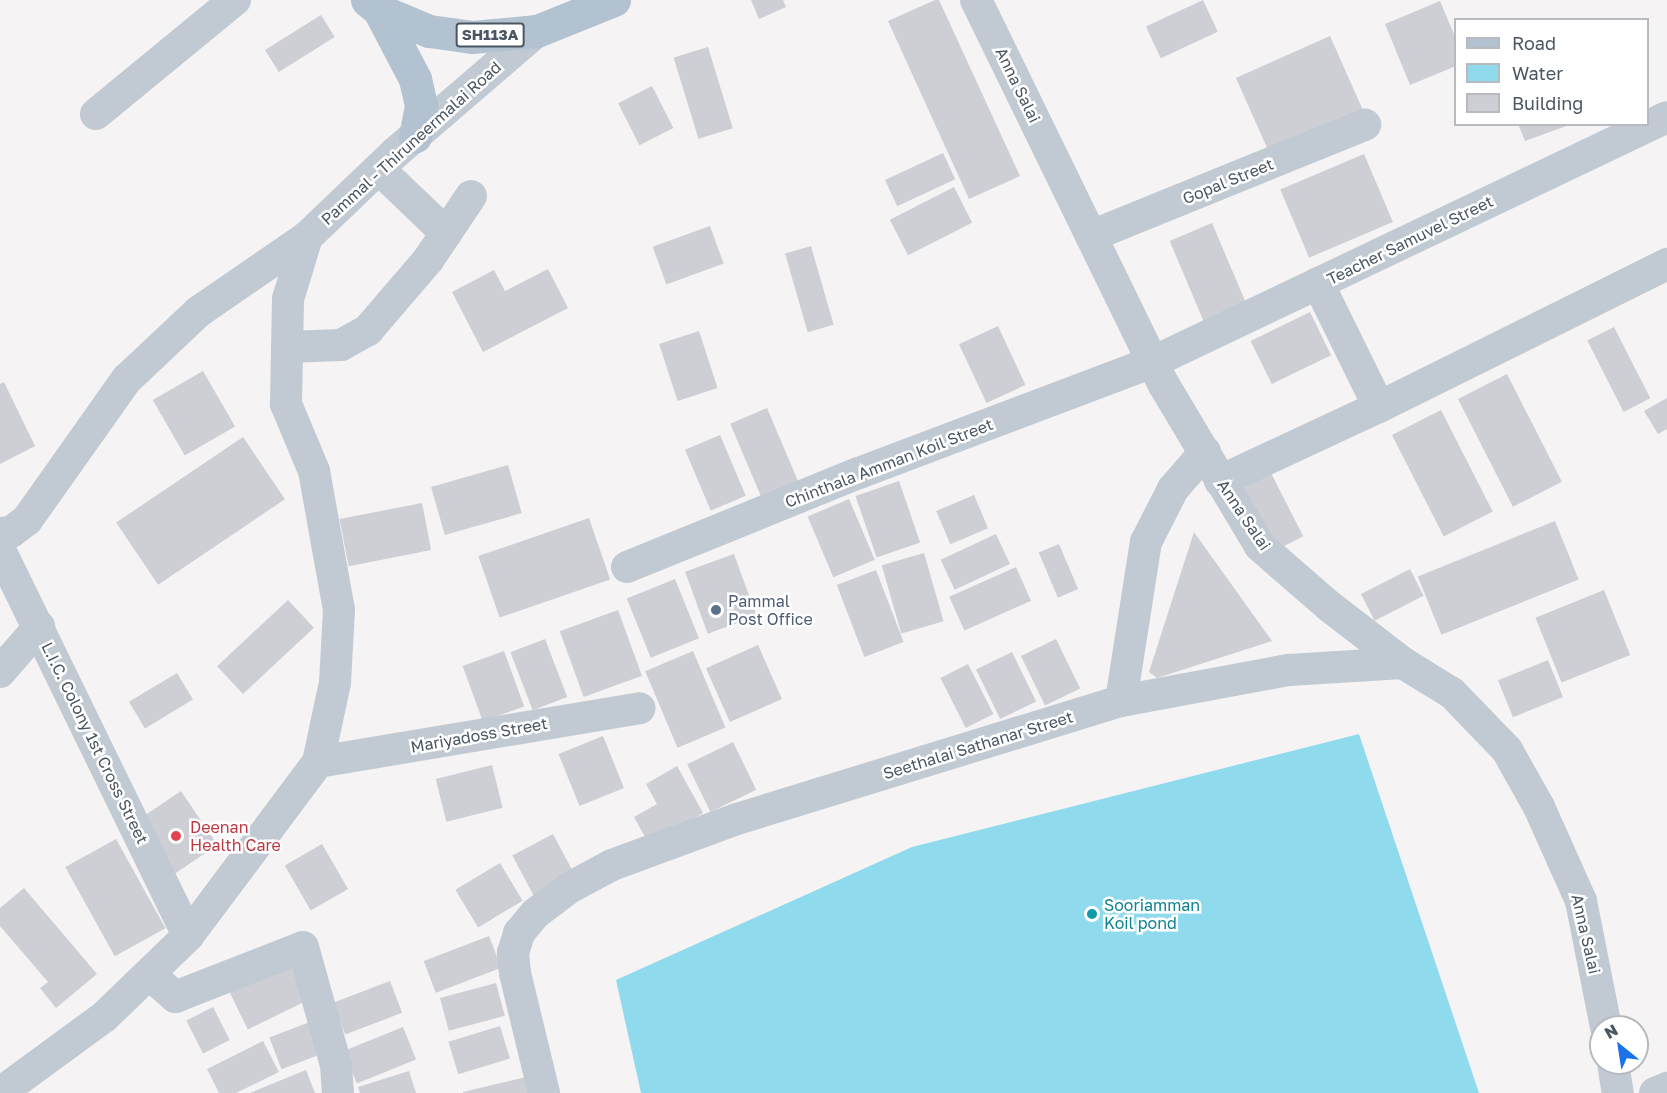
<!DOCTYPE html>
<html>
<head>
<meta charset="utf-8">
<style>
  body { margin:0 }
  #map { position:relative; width:1667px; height:1093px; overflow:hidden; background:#f5f3f3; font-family:"Golos Text",sans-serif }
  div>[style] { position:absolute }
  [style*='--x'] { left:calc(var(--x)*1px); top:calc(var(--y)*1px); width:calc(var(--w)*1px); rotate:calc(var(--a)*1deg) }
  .water>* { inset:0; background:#90daee }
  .building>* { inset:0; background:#cdcfd5; transform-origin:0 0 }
  .minor>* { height:32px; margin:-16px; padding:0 16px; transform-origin:16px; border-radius:16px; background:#c1cad2 }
  .major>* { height:33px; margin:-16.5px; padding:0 16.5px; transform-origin:16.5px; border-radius:16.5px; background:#b3c2d1 }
  .dots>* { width:16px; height:16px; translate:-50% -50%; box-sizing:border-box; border:3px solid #fff; border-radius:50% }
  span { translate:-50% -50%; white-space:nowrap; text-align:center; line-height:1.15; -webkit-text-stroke:5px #fff; paint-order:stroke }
  .shield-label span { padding:2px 4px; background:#fff; border:2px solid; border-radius:4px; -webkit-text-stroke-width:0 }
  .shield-label { font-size:15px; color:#4a5661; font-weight:700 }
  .street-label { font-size:16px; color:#4a5661 }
  .service-label { font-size:16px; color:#4e5e75 }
  .left { translate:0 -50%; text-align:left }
  .health-label { font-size:16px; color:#be3a42 }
  .culture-label { font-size:16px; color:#0d838f }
  .legend { position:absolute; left:1454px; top:18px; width:195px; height:108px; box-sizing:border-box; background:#fff; border:2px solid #b7bbc0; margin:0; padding:8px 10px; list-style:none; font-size:18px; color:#4a5661 }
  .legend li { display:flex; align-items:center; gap:12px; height:30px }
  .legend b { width:30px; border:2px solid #b7bbc0 }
  .north { position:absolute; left:1589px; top:1015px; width:60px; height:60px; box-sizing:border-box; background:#fff; border:2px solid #b7bbc0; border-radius:50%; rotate:330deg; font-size:16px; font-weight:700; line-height:24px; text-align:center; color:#4a5661 }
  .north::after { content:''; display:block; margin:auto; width:21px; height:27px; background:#1a73e8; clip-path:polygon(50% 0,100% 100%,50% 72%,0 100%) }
</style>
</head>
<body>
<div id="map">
  <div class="water">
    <i style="clip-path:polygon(1359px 734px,1479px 1093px,641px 1093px,616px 980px,912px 847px)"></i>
  </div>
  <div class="building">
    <i style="clip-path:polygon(751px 0,783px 0,786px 7px,759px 19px)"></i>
    <i style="clip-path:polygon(935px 0,939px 0,1020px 176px,969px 199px,888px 21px)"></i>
    <i style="left:1203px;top:0;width:35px;height:63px;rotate:65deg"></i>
    <i style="clip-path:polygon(1440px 1px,1456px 39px,1456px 66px,1410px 85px,1385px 24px)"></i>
    <i style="left:321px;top:15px;width:26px;height:66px;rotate:58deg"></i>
    <i style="left:1330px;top:36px;width:85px;height:103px;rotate:66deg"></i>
    <i style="left:708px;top:47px;width:85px;height:36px;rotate:73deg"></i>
    <i style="left:652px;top:86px;width:47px;height:38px;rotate:63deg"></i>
    <i style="clip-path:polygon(1518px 124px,1569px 124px,1569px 125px,1525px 141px)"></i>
    <i style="left:943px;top:153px;width:29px;height:64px;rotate:65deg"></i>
    <i style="left:1364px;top:154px;width:74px;height:91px;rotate:67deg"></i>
    <i style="left:954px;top:187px;width:40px;height:72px;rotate:63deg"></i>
    <i style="left:1212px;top:223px;width:88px;height:46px;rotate:67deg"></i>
    <i style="left:710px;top:226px;width:40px;height:61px;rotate:70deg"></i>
    <i style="left:811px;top:246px;width:82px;height:27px;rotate:74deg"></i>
    <i style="clip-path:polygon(548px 269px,568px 308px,483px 352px,452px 292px,494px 270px,505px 291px)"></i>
    <i style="left:1310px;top:312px;width:48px;height:66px;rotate:64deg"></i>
    <i style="left:998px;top:326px;width:65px;height:43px;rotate:65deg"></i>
    <i style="left:1614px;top:327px;width:80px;height:30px;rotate:63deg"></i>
    <i style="left:699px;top:331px;width:60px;height:42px;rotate:72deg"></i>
    <i style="left:203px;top:371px;width:64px;height:58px;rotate:60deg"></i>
    <i style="left:1507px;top:374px;width:121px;height:55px;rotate:63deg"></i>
    <i style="clip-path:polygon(4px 382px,35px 446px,0 464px,0 384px)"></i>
    <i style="clip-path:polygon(1667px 398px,1667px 429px,1658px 434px,1644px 411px)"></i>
    <i style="left:767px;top:408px;width:81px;height:40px;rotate:67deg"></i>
    <i style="left:1441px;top:410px;width:114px;height:55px;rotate:63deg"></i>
    <i style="left:720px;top:435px;width:66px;height:38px;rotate:67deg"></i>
    <i style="left:243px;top:437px;width:75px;height:153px;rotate:56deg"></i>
    <i style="left:508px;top:465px;width:50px;height:80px;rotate:74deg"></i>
    <i style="left:1271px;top:473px;width:71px;height:34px;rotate:63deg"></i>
    <i style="left:899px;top:481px;width:65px;height:46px;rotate:71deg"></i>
    <i style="left:974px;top:495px;width:36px;height:41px;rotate:67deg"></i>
    <i style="left:849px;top:499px;width:66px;height:45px;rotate:67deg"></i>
    <i style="left:422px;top:503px;width:48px;height:84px;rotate:79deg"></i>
    <i style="left:589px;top:518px;width:65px;height:117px;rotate:71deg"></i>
    <i style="left:1555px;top:521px;width:63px;height:148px;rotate:68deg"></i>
    <i style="clip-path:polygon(1194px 532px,1272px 641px,1157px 678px,1149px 672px)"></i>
    <i style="left:996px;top:534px;width:33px;height:61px;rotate:65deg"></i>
    <i style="left:1059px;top:544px;width:49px;height:22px;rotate:67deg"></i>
    <i style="left:924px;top:553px;width:71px;height:44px;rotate:74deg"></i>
    <i style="left:734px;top:554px;width:66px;height:52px;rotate:70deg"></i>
    <i style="left:1016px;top:567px;width:37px;height:73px;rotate:66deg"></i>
    <i style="left:1410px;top:569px;width:30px;height:55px;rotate:63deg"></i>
    <i style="left:876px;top:570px;width:77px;height:42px;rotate:69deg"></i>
    <i style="left:675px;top:579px;width:64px;height:52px;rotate:68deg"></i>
    <i style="left:1604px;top:590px;width:70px;height:74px;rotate:68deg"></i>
    <i style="left:288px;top:600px;width:38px;height:97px;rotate:47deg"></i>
    <i style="left:618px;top:610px;width:70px;height:62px;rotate:70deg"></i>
    <i style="left:545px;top:639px;width:62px;height:37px;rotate:69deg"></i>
    <i style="left:1056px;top:639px;width:55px;height:39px;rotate:64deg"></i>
    <i style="left:758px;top:645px;width:59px;height:57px;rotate:66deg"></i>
    <i style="left:504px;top:651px;width:59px;height:44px;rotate:70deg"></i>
    <i style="left:693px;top:651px;width:83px;height:52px;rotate:67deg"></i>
    <i style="left:1012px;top:652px;width:55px;height:40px;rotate:64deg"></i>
    <i style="left:1548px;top:660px;width:40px;height:54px;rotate:68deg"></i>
    <i style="left:968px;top:664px;width:56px;height:31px;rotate:63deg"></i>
    <i style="left:177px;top:673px;width:31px;height:56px;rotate:59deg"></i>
    <i style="left:603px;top:736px;width:56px;height:48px;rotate:68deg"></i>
    <i style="left:733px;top:742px;width:53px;height:51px;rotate:64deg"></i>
    <i style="left:492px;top:765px;width:44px;height:58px;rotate:76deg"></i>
    <i style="clip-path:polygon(677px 766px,703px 813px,649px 844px,634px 817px,657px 804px,646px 784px)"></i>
    <i style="left:181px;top:791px;width:65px;height:51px;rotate:56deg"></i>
    <i style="left:553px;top:834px;width:45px;height:46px;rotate:62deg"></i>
    <i style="left:116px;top:839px;width:102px;height:58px;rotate:61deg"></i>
    <i style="left:322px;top:844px;width:52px;height:43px;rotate:60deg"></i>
    <i style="left:500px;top:863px;width:44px;height:52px;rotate:59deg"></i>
    <i style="clip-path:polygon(24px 888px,97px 974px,56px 1008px,40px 988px,48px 982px,0 926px,0 908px)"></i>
    <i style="left:489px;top:936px;width:34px;height:70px;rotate:69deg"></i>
    <i style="left:290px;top:961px;width:43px;height:68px;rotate:64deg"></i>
    <i style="left:390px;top:981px;width:34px;height:61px;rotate:69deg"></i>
    <i style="left:496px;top:983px;width:34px;height:58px;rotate:75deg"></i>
    <i style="left:213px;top:1007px;width:37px;height:30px;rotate:63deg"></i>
    <i style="left:315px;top:1020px;width:34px;height:49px;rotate:69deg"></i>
    <i style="left:500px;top:1026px;width:34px;height:54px;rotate:73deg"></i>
    <i style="left:403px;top:1027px;width:35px;height:64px;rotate:68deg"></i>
    <i style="clip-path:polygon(263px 1041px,279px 1072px,236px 1093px,219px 1093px,207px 1069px)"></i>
    <i style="clip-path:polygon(306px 1070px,315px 1093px,250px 1093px)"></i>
    <i style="clip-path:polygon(409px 1071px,416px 1093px,360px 1093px,358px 1087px)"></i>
    <i style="clip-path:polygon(526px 1077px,530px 1093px,463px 1093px,463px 1092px)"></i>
  </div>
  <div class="minor">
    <i style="--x:976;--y:0;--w:428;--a:64"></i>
    <i style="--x:1164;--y:385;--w:187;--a:59.2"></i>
    <i style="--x:1260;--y:546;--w:91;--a:41"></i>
    <i style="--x:1329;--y:606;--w:93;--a:37.6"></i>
    <i style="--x:1403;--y:663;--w:57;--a:31.5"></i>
    <i style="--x:1452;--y:693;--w:79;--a:46"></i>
    <i style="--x:1507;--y:750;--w:65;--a:60.7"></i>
    <i style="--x:1539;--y:807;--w:103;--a:65.9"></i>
    <i style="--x:1581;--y:901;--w:128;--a:78.8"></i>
    <i style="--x:96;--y:114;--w:180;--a:-39.4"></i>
    <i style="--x:379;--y:169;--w:93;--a:43.7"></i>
    <i style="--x:1091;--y:236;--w:296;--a:-22.1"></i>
    <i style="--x:1318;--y:283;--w:138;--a:63.8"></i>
    <i style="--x:287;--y:347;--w:54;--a:-2.1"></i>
    <i style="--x:341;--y:345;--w:31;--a:-29"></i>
    <i style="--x:368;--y:330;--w:92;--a:-49.4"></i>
    <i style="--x:428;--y:260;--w:77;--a:-56.1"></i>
    <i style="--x:1220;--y:481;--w:175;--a:-25"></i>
    <i style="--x:1379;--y:407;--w:322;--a:-26.4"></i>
    <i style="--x:0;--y:533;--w:11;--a:-5"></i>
    <i style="--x:11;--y:532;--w:20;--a:-37"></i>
    <i style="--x:27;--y:520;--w:173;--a:-54.7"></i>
    <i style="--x:127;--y:379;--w:98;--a:-43.3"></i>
    <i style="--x:198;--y:312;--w:132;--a:-34.5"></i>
    <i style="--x:0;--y:550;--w:429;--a:64"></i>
    <i style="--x:627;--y:567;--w:250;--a:-22.1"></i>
    <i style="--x:859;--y:473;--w:314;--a:-20.7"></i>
    <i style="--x:1153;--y:362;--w:569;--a:-25.48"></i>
    <i style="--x:0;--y:672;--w:60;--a:-49.1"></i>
    <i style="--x:1121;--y:701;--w:161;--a:-81.1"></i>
    <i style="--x:1146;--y:542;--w:59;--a:-63"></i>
    <i style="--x:1173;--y:489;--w:49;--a:-49.1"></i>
    <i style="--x:318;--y:762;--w:326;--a:-9.5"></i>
    <i style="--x:149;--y:974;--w:35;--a:41"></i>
    <i style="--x:175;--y:997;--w:137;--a:-21.3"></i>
    <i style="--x:303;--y:947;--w:123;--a:74.4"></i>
    <i style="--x:336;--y:1065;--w:28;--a:86"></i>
    <i style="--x:1613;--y:1063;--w:30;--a:81"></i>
    <i style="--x:0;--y:1093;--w:129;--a:-36.2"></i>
    <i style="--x:104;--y:1017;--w:117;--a:-44"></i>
    <i style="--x:188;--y:936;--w:217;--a:-53.2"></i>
    <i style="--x:318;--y:762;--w:81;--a:-77.9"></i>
    <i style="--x:335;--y:683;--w:73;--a:-86.9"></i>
    <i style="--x:339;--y:610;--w:141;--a:-100.2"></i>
    <i style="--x:314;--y:471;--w:73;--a:-112.7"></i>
    <i style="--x:286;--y:404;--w:105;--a:-88.9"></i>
    <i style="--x:288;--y:299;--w:65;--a:-73"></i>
    <i style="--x:307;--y:237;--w:122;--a:-43.7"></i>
    <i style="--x:395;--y:153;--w:187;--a:-40.7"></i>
    <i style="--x:544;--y:1093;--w:123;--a:-103.6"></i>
    <i style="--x:515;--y:973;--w:20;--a:-96"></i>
    <i style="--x:513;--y:953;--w:21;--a:-73"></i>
    <i style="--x:519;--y:933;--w:26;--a:-50"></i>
    <i style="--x:536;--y:913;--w:41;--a:-37.1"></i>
    <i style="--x:569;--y:888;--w:49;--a:-28.1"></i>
    <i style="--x:612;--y:865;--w:133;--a:-20.2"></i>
    <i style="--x:737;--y:819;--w:402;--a:-17.1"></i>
    <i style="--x:1121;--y:701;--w:171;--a:-10.5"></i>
    <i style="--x:1289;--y:670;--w:114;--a:-3.5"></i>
    <i style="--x:1655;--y:1093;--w:13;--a:-23"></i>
  </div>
  <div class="major">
    <i style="--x:367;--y:0;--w:16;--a:40"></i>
    <i style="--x:379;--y:10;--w:54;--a:22.8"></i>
    <i style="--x:429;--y:31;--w:43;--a:7.9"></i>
    <i style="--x:472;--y:37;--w:65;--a:-5.3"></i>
    <i style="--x:537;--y:31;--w:83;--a:-21.9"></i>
    <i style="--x:379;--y:10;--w:78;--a:62.4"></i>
    <i style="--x:415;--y:79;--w:28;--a:77"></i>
    <i style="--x:421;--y:106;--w:31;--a:101"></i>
  </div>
  <div class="dots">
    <i style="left:716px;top:610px;background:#5c6f8a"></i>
    <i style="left:176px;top:836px;background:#e0444e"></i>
    <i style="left:1092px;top:914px;background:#0f9aa8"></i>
  </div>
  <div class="shield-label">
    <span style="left:490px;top:35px">SH113A</span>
  </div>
  <div class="street-label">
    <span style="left:1018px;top:85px;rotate:64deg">Anna Salai</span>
    <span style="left:411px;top:143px;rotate:-42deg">Pammal - Thiruneermalai Road</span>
    <span style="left:1228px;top:181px;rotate:-22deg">Gopal Street</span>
    <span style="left:1410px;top:240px;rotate:-26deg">Teacher Samuvel Street</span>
    <span style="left:889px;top:463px;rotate:-21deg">Chinthala Amman Koil Street</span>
    <span style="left:1244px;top:515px;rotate:56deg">Anna Salai</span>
    <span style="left:479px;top:735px;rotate:-10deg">Mariyadoss Street</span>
    <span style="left:95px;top:743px;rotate:64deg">L.I.C. Colony 1st Cross Street</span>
    <span style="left:978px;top:745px;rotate:-17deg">Seethalai Sathanar Street</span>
    <span style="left:1586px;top:934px;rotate:77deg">Anna Salai</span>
  </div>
  <div class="service-label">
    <span class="left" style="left:728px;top:610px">Pammal<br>Post Office</span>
  </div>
  <div class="health-label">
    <span class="left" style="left:190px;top:836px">Deenan<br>Health Care</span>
  </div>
  <div class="culture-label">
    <span class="left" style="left:1104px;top:914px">Sooriamman<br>Koil pond</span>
  </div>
  <ul class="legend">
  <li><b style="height:8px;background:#b3c2d1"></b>Road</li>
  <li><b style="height:16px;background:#90daee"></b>Water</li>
  <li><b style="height:16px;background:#cdcfd5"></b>Building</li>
  </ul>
  <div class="north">N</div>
</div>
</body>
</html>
